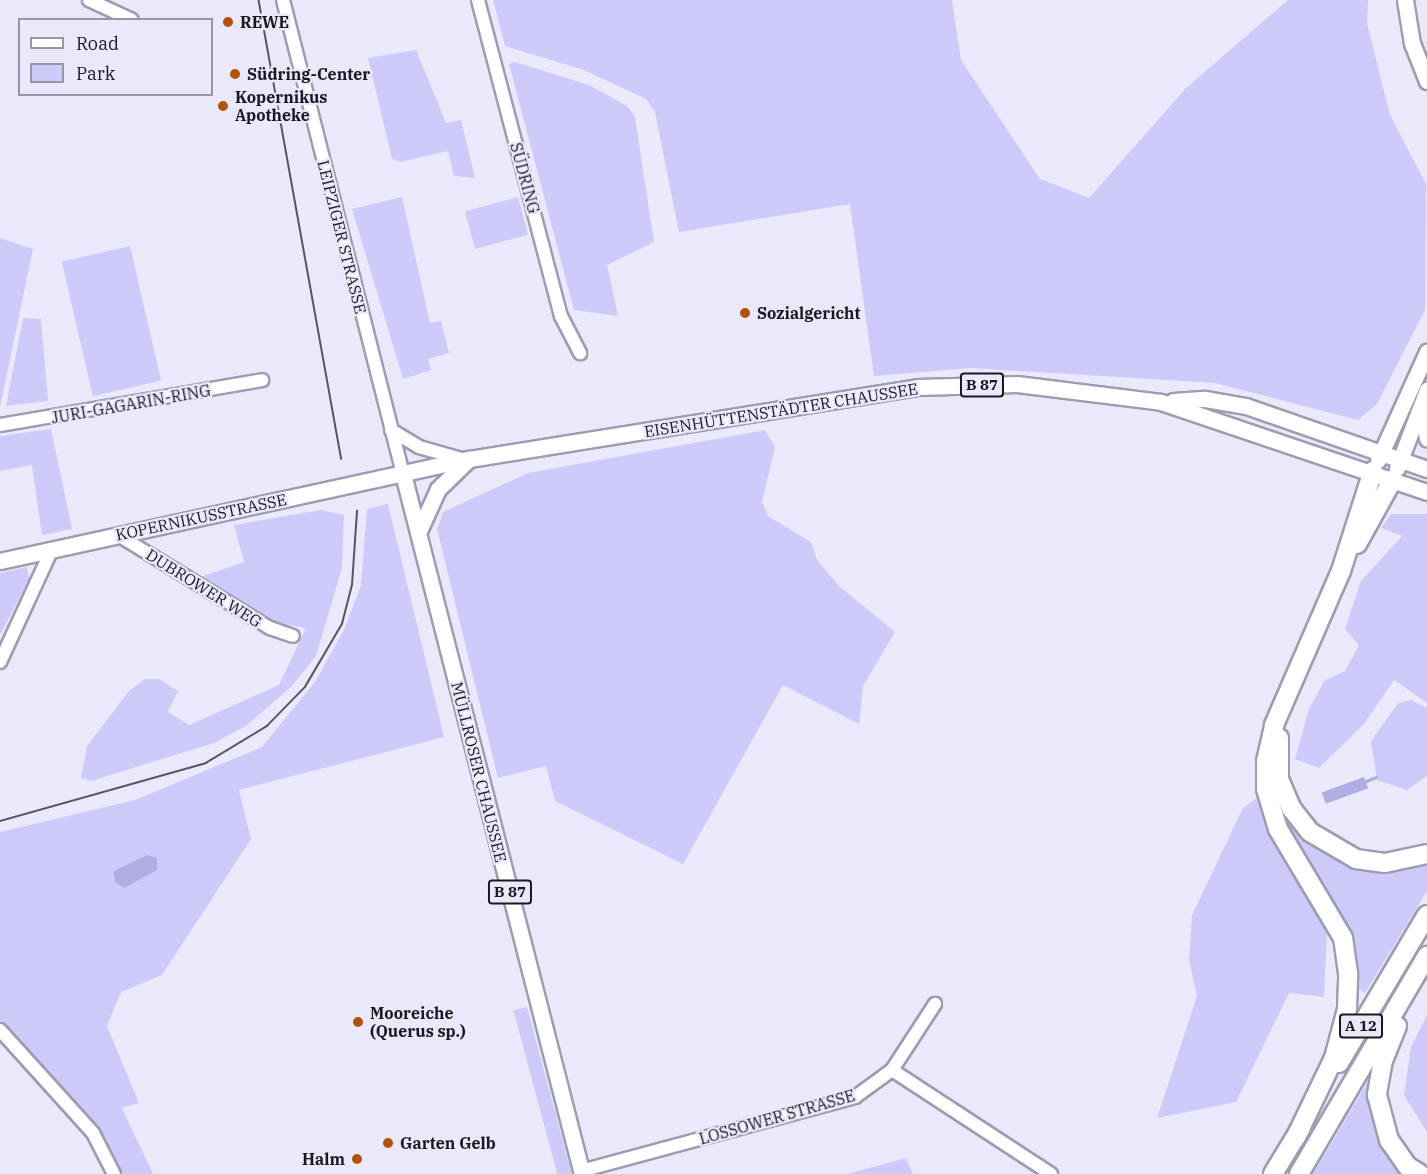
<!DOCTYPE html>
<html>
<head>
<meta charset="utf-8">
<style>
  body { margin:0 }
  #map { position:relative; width:1427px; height:1174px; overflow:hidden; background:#eae9fb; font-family:"IBM Plex Serif",serif }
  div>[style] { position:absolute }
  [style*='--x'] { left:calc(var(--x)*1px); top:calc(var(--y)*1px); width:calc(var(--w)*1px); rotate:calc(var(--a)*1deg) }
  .green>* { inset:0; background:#cdcafa; transform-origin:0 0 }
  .water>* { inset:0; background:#b0ace4; transform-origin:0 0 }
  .stream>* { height:3px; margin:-1.5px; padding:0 1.5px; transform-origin:1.5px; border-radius:1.5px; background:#b0ace4 }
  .roads { filter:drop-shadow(2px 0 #9d9cb1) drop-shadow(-2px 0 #9d9cb1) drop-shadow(0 2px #9d9cb1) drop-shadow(0 -2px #9d9cb1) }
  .minor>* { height:12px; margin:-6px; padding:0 6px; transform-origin:6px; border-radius:6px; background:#fff }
  .major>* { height:15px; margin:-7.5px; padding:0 7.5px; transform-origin:7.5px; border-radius:7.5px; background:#fff }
  .highway>* { height:18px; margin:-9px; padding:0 9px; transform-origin:9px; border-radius:9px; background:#fff }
  .tram>* { height:1.5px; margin:-0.75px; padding:0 0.75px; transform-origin:0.75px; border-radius:0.75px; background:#565560 }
  .dots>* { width:16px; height:16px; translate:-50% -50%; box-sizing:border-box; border:3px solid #eae9fb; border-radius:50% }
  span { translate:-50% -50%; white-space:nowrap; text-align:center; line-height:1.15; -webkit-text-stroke:4.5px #eae9fb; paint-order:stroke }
  .shield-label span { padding:2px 4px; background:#eae9fb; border:2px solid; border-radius:4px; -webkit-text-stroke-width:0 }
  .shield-label { font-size:15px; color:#1a1921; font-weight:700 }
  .poi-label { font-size:16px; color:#1a1921; font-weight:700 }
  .left { translate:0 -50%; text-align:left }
  .right { translate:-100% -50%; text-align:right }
  .street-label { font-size:16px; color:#1a1921 }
  .legend { position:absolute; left:18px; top:18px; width:195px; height:78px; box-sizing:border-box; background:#eae9fb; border:2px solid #9796a4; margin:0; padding:8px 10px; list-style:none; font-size:18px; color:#1a1921 }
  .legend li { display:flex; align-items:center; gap:12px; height:30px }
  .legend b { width:30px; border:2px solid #9796a4 }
</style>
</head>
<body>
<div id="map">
  <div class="green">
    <i style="clip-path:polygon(493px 0,952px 0,961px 60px,1040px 179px,1089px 198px,1186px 88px,1288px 0,1368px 0,1367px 23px,1390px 115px,1426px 184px,1425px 310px,1377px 404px,1358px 420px,1215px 383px,971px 368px,874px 376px,850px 204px,679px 232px,655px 112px,646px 99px,584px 70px,505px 46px)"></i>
    <i style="clip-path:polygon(416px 50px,446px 123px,461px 120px,475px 178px,454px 176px,448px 151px,400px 162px,392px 159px,368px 58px)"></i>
    <i style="clip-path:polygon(515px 62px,589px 85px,627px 106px,635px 117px,654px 242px,607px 265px,618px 316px,574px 310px,509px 64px)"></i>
    <i style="clip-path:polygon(402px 197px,430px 323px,441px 321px,449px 353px,428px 359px,431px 370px,403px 379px,352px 209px)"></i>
    <i style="left:518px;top:197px;width:39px;height:55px;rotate:75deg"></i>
    <i style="clip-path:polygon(0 238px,33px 249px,0 407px)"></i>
    <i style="left:130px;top:246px;width:138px;height:70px;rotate:77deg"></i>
    <i style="clip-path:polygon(23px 318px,41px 319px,48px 401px,6px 406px)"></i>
    <i style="clip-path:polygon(51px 429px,72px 529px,42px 535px,32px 465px,0 471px,0 436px)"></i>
    <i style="clip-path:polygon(765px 430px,775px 447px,762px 502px,768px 516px,811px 542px,817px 560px,839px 586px,895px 632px,863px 686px,859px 724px,783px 685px,683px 864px,555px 801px,546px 766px,498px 778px,437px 529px,443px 512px,528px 473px)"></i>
    <i style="clip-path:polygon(388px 504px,444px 737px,239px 790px,251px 839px,162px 975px,121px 992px,107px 1026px,139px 1103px,122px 1108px,153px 1174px,123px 1174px,101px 1132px,0 1021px,0 832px,135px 800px,262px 747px,315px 682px,344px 630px,361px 585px,367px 509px)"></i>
    <i style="clip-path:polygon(321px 510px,344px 515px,342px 568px,316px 656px,292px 686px,246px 726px,214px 743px,91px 781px,81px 778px,87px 746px,129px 691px,145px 679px,159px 679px,178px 691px,168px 712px,189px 725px,279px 685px,306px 628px,277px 623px,200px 577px,244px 562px,234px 525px)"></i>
    <i style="clip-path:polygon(1391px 514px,1427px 514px,1427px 703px,1394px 680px,1364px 724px,1319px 768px,1295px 759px,1309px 709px,1324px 681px,1345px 671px,1359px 645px,1345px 629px,1361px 581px,1402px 536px,1381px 528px)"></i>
    <i style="clip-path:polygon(27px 567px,29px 579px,0 635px,0 573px)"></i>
    <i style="clip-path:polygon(1411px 700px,1427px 708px,1427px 776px,1407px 790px,1377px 780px,1371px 741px,1398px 703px)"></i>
    <i style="clip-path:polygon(1277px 792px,1303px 835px,1342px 861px,1385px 870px,1427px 862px,1427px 891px,1365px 993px,1354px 986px,1341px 918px,1285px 829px)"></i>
    <i style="clip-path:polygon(1257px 798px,1272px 840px,1327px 931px,1324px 997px,1289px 993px,1236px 1102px,1157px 1118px,1197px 996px,1189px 960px,1192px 915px,1243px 808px)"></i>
    <i style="left:527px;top:1007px;width:173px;height:14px;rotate:75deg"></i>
    <i style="clip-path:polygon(1427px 1015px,1427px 1132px,1404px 1095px,1411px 1047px)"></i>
    <i style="clip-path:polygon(1369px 1080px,1381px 1143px,1406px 1174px,1313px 1174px)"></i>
    <i style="clip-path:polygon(906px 1158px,913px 1174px,847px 1174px)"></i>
  </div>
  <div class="water">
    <i style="left:1364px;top:777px;width:12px;height:45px;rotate:70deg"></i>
    <i style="clip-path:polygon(147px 855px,157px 858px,157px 870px,124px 888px,115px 882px,114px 871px)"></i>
  </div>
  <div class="stream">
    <i style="--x:1366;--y:781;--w:11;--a:-22"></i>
  </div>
  <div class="roads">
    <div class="minor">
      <i style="--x:89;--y:0;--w:47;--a:24.9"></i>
      <i style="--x:283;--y:0;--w:489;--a:75.8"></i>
      <i style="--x:478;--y:0;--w:327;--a:75.3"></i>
      <i style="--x:561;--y:316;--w:42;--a:62.8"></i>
      <i style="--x:0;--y:425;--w:266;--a:-9.7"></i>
      <i style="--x:391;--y:430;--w:33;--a:31"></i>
      <i style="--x:419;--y:447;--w:41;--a:15.8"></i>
      <i style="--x:118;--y:535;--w:178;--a:31.5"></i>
      <i style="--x:270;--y:628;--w:24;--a:19"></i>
      <i style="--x:0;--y:662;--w:122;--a:-65.3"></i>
      <i style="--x:0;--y:1030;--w:139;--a:47.9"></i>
      <i style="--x:93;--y:1133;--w:46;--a:62.9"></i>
      <i style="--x:892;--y:1070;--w:190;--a:33.2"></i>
      <i style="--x:581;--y:1171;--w:284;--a:-15.1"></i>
      <i style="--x:855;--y:1097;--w:46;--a:-36.1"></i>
      <i style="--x:892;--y:1070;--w:79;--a:-56.9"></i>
    </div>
    <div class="major">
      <i style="--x:1405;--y:0;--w:44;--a:80.8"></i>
      <i style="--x:1412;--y:43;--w:41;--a:68.5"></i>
      <i style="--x:1173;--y:401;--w:32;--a:-4"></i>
      <i style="--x:1205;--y:399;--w:42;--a:9.7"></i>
      <i style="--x:1246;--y:406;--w:192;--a:19.2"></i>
      <i style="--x:1422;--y:410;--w:29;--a:80"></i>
      <i style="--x:1378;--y:460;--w:119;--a:-65.6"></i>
      <i style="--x:1397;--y:468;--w:84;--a:-69"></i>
      <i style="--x:403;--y:474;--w:723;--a:75.66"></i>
      <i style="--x:419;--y:531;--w:46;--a:-65.7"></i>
      <i style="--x:438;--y:489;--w:43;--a:-44.1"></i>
      <i style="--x:0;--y:561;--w:480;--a:-12.3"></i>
      <i style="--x:469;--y:459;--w:454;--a:-9.1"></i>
      <i style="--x:917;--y:387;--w:100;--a:-1.7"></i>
      <i style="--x:1017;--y:384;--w:145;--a:7.1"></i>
      <i style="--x:1161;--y:402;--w:281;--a:18.7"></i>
    </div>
    <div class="highway">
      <i style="--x:1357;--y:544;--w:74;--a:-61"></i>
      <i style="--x:1279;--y:738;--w:41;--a:90"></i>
      <i style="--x:1279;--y:779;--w:33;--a:67"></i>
      <i style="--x:1292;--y:809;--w:29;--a:52"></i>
      <i style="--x:1310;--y:832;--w:53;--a:30.4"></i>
      <i style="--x:1356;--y:859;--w:29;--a:8"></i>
      <i style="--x:1385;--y:863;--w:43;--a:-12.1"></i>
      <i style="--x:1397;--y:1026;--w:37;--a:112"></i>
      <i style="--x:1383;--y:1060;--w:36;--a:100"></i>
      <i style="--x:1377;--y:1095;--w:47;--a:75.1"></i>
      <i style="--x:1389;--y:1140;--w:32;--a:55"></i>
      <i style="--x:1407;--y:1166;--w:15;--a:32"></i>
      <i style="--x:1339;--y:1063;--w:172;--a:-59.3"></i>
      <i style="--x:1296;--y:1137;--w:88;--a:-64.3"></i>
      <i style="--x:1334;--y:1058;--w:51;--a:-75.1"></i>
      <i style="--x:1347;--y:1009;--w:36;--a:-88"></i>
      <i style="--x:1348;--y:973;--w:35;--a:-98"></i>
      <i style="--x:1343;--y:938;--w:127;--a:-120.8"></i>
      <i style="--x:1278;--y:829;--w:42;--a:-106.7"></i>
      <i style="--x:1266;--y:789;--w:28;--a:-90"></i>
      <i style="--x:1266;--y:761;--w:37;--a:-77"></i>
      <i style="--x:1274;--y:725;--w:168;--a:-66.5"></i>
      <i style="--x:1341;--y:571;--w:105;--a:-72.3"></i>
      <i style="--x:1273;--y:1174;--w:54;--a:-58.7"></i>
      <i style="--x:1299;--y:1174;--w:253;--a:-59.6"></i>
    </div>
  </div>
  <div class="tram">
    <i style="--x:259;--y:0;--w:466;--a:79.8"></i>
    <i style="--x:0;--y:821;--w:214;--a:-15.7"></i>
    <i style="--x:206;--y:763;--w:71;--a:-31.2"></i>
    <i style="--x:267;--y:726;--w:54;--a:-45.7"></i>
    <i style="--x:305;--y:687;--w:73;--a:-59.6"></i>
    <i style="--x:342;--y:624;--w:40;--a:-75.6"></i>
    <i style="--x:352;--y:585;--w:74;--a:-86.1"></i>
  </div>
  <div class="dots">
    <i style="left:228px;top:22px;background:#b15209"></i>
    <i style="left:235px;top:74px;background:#b15209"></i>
    <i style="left:223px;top:106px;background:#b15209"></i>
    <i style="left:745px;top:313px;background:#b15209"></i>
    <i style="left:358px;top:1022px;background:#b15209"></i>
    <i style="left:388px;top:1143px;background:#b15209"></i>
    <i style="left:357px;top:1159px;background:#b15209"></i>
  </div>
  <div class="shield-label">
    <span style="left:982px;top:385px">B 87</span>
    <span style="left:510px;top:892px">B 87</span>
    <span style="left:1361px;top:1026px">A 12</span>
  </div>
  <div class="poi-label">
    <span class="left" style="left:240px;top:22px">REWE</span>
    <span class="left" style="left:247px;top:74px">Südring-Center</span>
    <span class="left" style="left:235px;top:106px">Kopernikus<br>Apotheke</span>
    <span class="left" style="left:757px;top:313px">Sozialgericht</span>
    <span class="left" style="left:370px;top:1022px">Mooreiche<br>(Querus sp.)</span>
    <span class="left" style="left:400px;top:1143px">Garten Gelb</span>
    <span class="right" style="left:345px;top:1159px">Halm</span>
  </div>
  <div class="street-label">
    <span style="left:525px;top:178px;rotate:75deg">SÜDRING</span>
    <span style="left:342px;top:237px;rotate:76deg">LEIPZIGER STRASSE</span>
    <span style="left:131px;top:404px;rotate:-10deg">JURI-GAGARIN-RING</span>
    <span style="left:781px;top:410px;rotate:-9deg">EISENHÜTTENSTÄDTER CHAUSSEE</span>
    <span style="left:201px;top:517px;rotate:-12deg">KOPERNIKUSSTRASSE</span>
    <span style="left:204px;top:588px;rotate:32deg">DUBROWER WEG</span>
    <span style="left:479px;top:772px;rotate:76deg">MÜLLROSER CHAUSSEE</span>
    <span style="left:777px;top:1117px;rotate:-16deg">LOSSOWER STRASSE</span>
  </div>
  <ul class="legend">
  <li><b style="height:8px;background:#fff"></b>Road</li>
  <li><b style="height:16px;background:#cdcafa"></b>Park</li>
  </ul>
</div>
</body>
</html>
